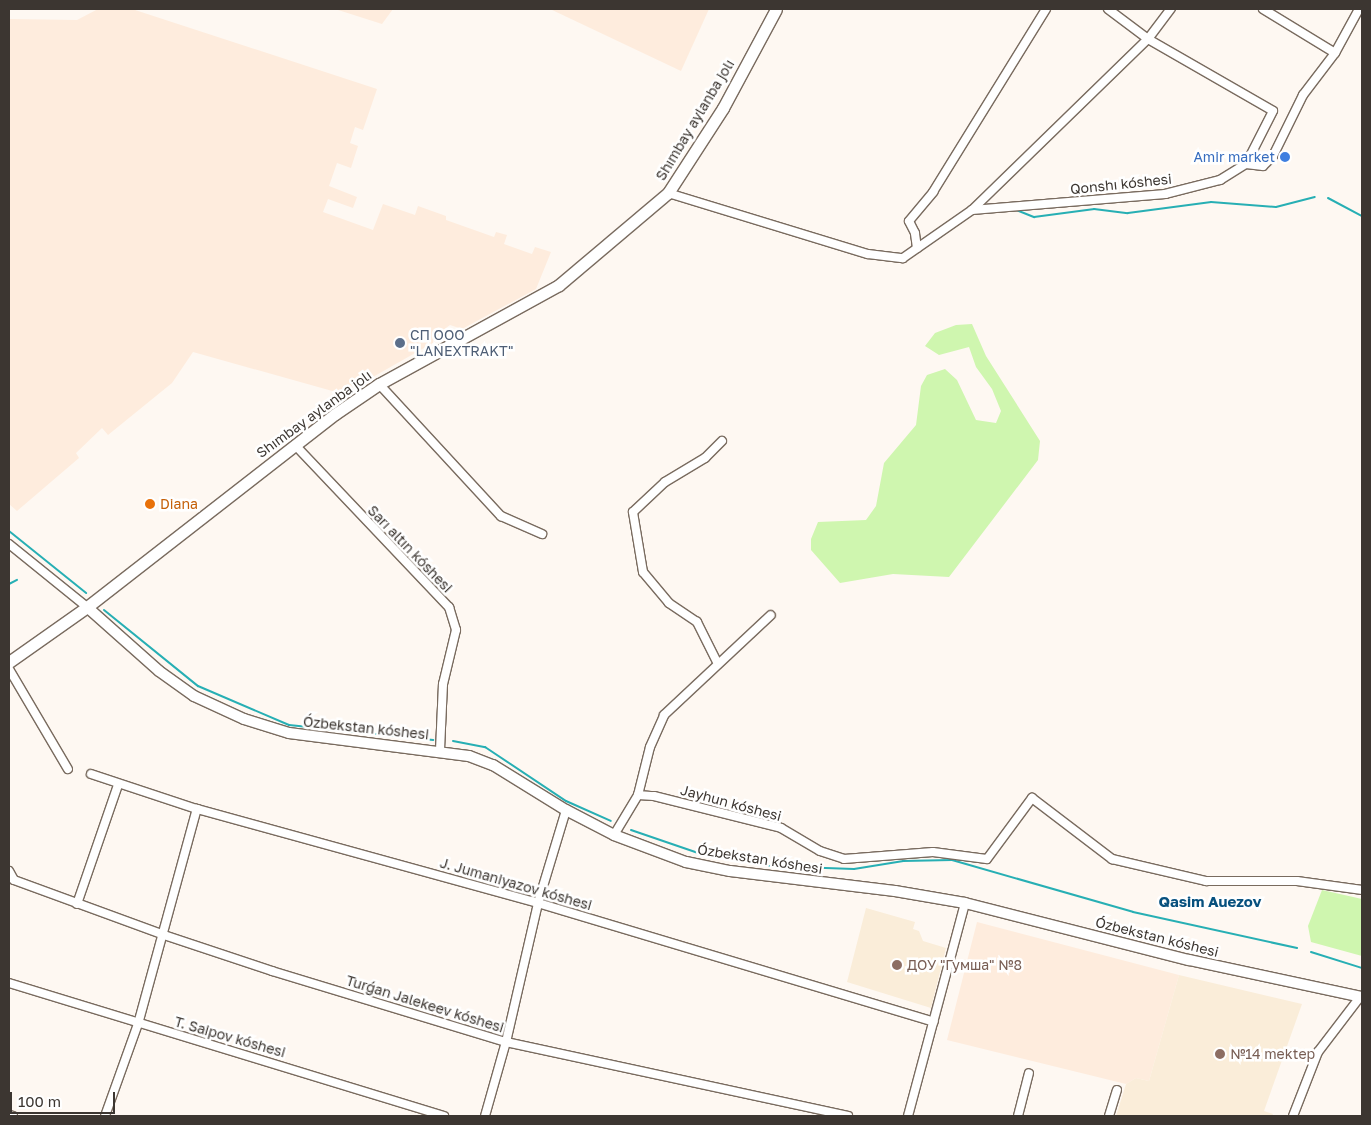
<!DOCTYPE html>
<html>
<head>
<meta charset="utf-8">
<style>
  body { margin:0 }
  #map { position:relative; width:1371px; height:1125px; overflow:hidden; background:#fef8f2; font-family:"Golos Text",sans-serif }
  div>[style] { position:absolute }
  [style*='--x'] { left:calc(var(--x)*1px); top:calc(var(--y)*1px); width:calc(var(--w)*1px); rotate:calc(var(--a)*1deg) }
  .built>* { inset:0; background:#feecdd }
  .education>* { inset:0; background:#faedd9 }
  .green>* { inset:0; background:#cff6af }
  .stream>* { height:2px; margin:-1px; padding:0 1px; transform-origin:1px; border-radius:1px; background:#27afb4 }
  .roads { filter:drop-shadow(1px 0 #796b5f) drop-shadow(-1px 0 #796b5f) drop-shadow(0 1px #796b5f) drop-shadow(0 -1px #796b5f) }
  .minor>* { height:8px; margin:-4px; padding:0 4px; transform-origin:4px; border-radius:4px; background:#fff }
  .tertiary>* { height:10px; margin:-5px; padding:0 5px; transform-origin:5px; border-radius:5px; background:#fff }
  .secondary>* { height:11px; margin:-5.5px; padding:0 5.5px; transform-origin:5.5px; border-radius:5.5px; background:#fff }
  .dots>* { width:14px; height:14px; translate:-50% -50%; box-sizing:border-box; border:2px solid #fff; border-radius:50% }
  span { translate:-50% -50%; white-space:nowrap; text-align:center; line-height:1.15; -webkit-text-stroke:5px #fff; paint-order:stroke }
  .street-label { font-size:14px; color:#3c3631 }
  .shop-label { font-size:14px; color:#366cbe }
  .right { translate:-100% -50%; text-align:right }
  .service-label { font-size:14px; color:#4e5e75 }
  .left { translate:0 -50%; text-align:left }
  .food-label { font-size:14px; color:#c56008 }
  .education-label { font-size:14px; color:#785e54 }
  .neighbourhood-label { font-size:15px; color:#07517f; font-weight:700 }
  .frame { position:absolute; inset:0; border:10px solid #3c3631; pointer-events:none }
  .scale { position:absolute; left:10px; top:1092px; width:105px; height:22px; box-sizing:border-box; border:2px solid #3c3631; border-top:0; padding-left:6px; font-size:15px; line-height:18px; white-space:nowrap; color:#3c3631; -webkit-text-stroke:4px #fff; paint-order:stroke }
</style>
</head>
<body>
<div id="map">
  <div class="built">
    <i style="clip-path:polygon(98px 9px,132px 9px,377px 89px,363px 130px,355px 127px,350px 143px,358px 146px,351px 168px,337px 163px,329px 186px,357px 197px,353px 208px,328px 199px,323px 212px,373px 230px,383px 204px,415px 215px,418px 206px,446px 216px,446px 220px,494px 237px,496px 232px,507px 235px,504px 244px,532px 254px,535px 247px,551px 252px,536px 289px,462px 329px,450px 325px,439px 333px,438px 340px,343px 394px,193px 352px,172px 383px,108px 435px,102px 428px,76px 453px,79px 458px,17px 511px,9px 504px,9px 19px,77px 20px)"></i>
    <i style="clip-path:polygon(335px 9px,393px 9px,382px 24px)"></i>
    <i style="clip-path:polygon(550px 9px,709px 9px,681px 71px)"></i>
    <i style="clip-path:polygon(977px 922px,1179px 975px,1149px 1081px,1136px 1078px,1126px 1084px,947px 1040px)"></i>
  </div>
  <div class="education">
    <i style="clip-path:polygon(866px 908px,915px 922px,913px 929px,919px 931px,923px 941px,946px 948px,931px 1008px,847px 982px)"></i>
    <i style="clip-path:polygon(1179px 975px,1302px 1004px,1264px 1111px,1273px 1114px,1272px 1116px,1116px 1116px,1126px 1084px,1136px 1078px,1149px 1081px)"></i>
  </div>
  <div class="green">
    <i style="clip-path:polygon(972px 324px,986px 356px,1040px 441px,1038px 460px,949px 577px,893px 574px,840px 583px,811px 550px,811px 539px,818px 522px,866px 520px,876px 506px,884px 463px,916px 425px,921px 386px,927px 375px,945px 369px,957px 380px,976px 420px,996px 423px,1001px 411px,992px 389px,976px 367px,969px 347px,939px 355px,925px 346px,935px 333px,956px 325px)"></i>
    <i style="clip-path:polygon(1322px 890px,1362px 899px,1362px 956px,1311px 942px,1308px 926px)"></i>
  </div>
  <div class="stream">
    <i style="--x:1328;--y:198;--w:38;--a:28"></i>
    <i style="--x:1014;--y:209;--w:22;--a:22"></i>
    <i style="--x:1034;--y:217;--w:61;--a:-7.6"></i>
    <i style="--x:1094;--y:209;--w:34;--a:7"></i>
    <i style="--x:1128;--y:213;--w:84;--a:-7.5"></i>
    <i style="--x:1211;--y:202;--w:65;--a:4.4"></i>
    <i style="--x:1276;--y:207;--w:40;--a:-14.4"></i>
    <i style="--x:9;--y:531;--w:99;--a:38.8"></i>
    <i style="--x:9;--y:584;--w:9;--a:-27"></i>
    <i style="--x:104;--y:610;--w:121;--a:39"></i>
    <i style="--x:198;--y:686;--w:99;--a:23.2"></i>
    <i style="--x:289;--y:725;--w:145;--a:5.9"></i>
    <i style="--x:453;--y:741;--w:33;--a:11"></i>
    <i style="--x:485;--y:747;--w:97;--a:33.7"></i>
    <i style="--x:566;--y:801;--w:49;--a:24"></i>
    <i style="--x:631;--y:830;--w:71;--a:18.9"></i>
    <i style="--x:698;--y:853;--w:72;--a:10.4"></i>
    <i style="--x:769;--y:866;--w:85;--a:2"></i>
    <i style="--x:854;--y:869;--w:50;--a:-9.3"></i>
    <i style="--x:903;--y:861;--w:49;--a:-1.2"></i>
    <i style="--x:952;--y:860;--w:188;--a:16"></i>
    <i style="--x:1133;--y:912;--w:168;--a:12.4"></i>
    <i style="--x:1311;--y:952;--w:53;--a:17.4"></i>
  </div>
  <div class="roads">
    <div class="minor">
      <i style="--x:1108;--y:9;--w:50;--a:36.9"></i>
      <i style="--x:1148;--y:39;--w:144;--a:29.9"></i>
      <i style="--x:1273;--y:111;--w:59;--a:117"></i>
      <i style="--x:1263;--y:9;--w:84;--a:31.4"></i>
      <i style="--x:668;--y:193;--w:209;--a:17"></i>
      <i style="--x:868;--y:254;--w:35;--a:7"></i>
      <i style="--x:903;--y:258;--w:84;--a:-34.8"></i>
      <i style="--x:972;--y:210;--w:245;--a:-44.2"></i>
      <i style="--x:1148;--y:39;--w:38;--a:-53"></i>
      <i style="--x:972;--y:210;--w:194;--a:-4.7"></i>
      <i style="--x:1165;--y:194;--w:57;--a:-14.3"></i>
      <i style="--x:1220;--y:180;--w:31;--a:-32"></i>
      <i style="--x:1246;--y:164;--w:17;--a:7"></i>
      <i style="--x:1263;--y:166;--w:14;--a:-45"></i>
      <i style="--x:1273;--y:156;--w:68;--a:-63.8"></i>
      <i style="--x:1303;--y:95;--w:53;--a:-52.7"></i>
      <i style="--x:1335;--y:53;--w:50;--a:-61.4"></i>
      <i style="--x:917;--y:248;--w:15;--a:-98"></i>
      <i style="--x:915;--y:233;--w:13;--a:-117"></i>
      <i style="--x:909;--y:221;--w:38;--a:-50"></i>
      <i style="--x:933;--y:192;--w:215;--a:-58.3"></i>
      <i style="--x:379;--y:384;--w:180;--a:47.3"></i>
      <i style="--x:501;--y:516;--w:45;--a:23.7"></i>
      <i style="--x:295;--y:445;--w:224;--a:46.5"></i>
      <i style="--x:449;--y:607;--w:24;--a:73"></i>
      <i style="--x:456;--y:630;--w:56;--a:103.5"></i>
      <i style="--x:443;--y:684;--w:66;--a:92.6"></i>
      <i style="--x:9;--y:544;--w:100;--a:38.9"></i>
      <i style="--x:717;--y:662;--w:45;--a:-116.6"></i>
      <i style="--x:697;--y:622;--w:34;--a:-146"></i>
      <i style="--x:669;--y:603;--w:40;--a:-130"></i>
      <i style="--x:643;--y:572;--w:61;--a:-99.5"></i>
      <i style="--x:633;--y:512;--w:44;--a:-43.2"></i>
      <i style="--x:665;--y:482;--w:47;--a:-31"></i>
      <i style="--x:705;--y:458;--w:24;--a:-45"></i>
      <i style="--x:9;--y:669;--w:116;--a:59.5"></i>
      <i style="--x:91;--y:774;--w:112;--a:18.3"></i>
      <i style="--x:197;--y:809;--w:354;--a:15.4"></i>
      <i style="--x:538;--y:903;--w:413;--a:16.7"></i>
      <i style="--x:638;--y:795;--w:16;--a:4"></i>
      <i style="--x:654;--y:796;--w:131;--a:14.1"></i>
      <i style="--x:781;--y:828;--w:45;--a:30.5"></i>
      <i style="--x:820;--y:851;--w:25;--a:18"></i>
      <i style="--x:844;--y:859;--w:89;--a:-4.5"></i>
      <i style="--x:933;--y:852;--w:54;--a:7.4"></i>
      <i style="--x:987;--y:859;--w:76;--a:-53.6"></i>
      <i style="--x:1032;--y:798;--w:101;--a:37.3"></i>
      <i style="--x:1112;--y:859;--w:97;--a:13.2"></i>
      <i style="--x:1206;--y:881;--w:91;--a:0"></i>
      <i style="--x:1297;--y:881;--w:66;--a:7.9"></i>
      <i style="--x:614;--y:835;--w:47;--a:-59"></i>
      <i style="--x:638;--y:795;--w:49;--a:-76"></i>
      <i style="--x:650;--y:747;--w:35;--a:-66"></i>
      <i style="--x:664;--y:715;--w:146;--a:-43.1"></i>
      <i style="--x:9;--y:871;--w:10;--a:61"></i>
      <i style="--x:14;--y:880;--w:160;--a:20.1"></i>
      <i style="--x:164;--y:935;--w:114;--a:18.4"></i>
      <i style="--x:272;--y:971;--w:245;--a:16.9"></i>
      <i style="--x:506;--y:1042;--w:350;--a:12.2"></i>
      <i style="--x:77;--y:904;--w:126;--a:-71"></i>
      <i style="--x:9;--y:983;--w:455;--a:17"></i>
      <i style="--x:9;--y:1115;--w:4;--a:14"></i>
      <i style="--x:105;--y:1116;--w:98;--a:-70.3"></i>
      <i style="--x:138;--y:1024;--w:223;--a:-74.7"></i>
      <i style="--x:485;--y:1116;--w:77;--a:-74.2"></i>
      <i style="--x:506;--y:1042;--w:143;--a:-77"></i>
      <i style="--x:538;--y:903;--w:97;--a:-73.2"></i>
      <i style="--x:908;--y:1116;--w:220;--a:-75"></i>
      <i style="--x:1018;--y:1116;--w:44;--a:-75.7"></i>
      <i style="--x:1109;--y:1116;--w:27;--a:-73"></i>
      <i style="--x:1293;--y:1116;--w:69;--a:-68.7"></i>
      <i style="--x:1318;--y:1052;--w:69;--a:-52.6"></i>
    </div>
    <div class="tertiary">
      <i style="--x:87;--y:607;--w:96;--a:41.6"></i>
      <i style="--x:159;--y:671;--w:43;--a:35.5"></i>
      <i style="--x:194;--y:696;--w:55;--a:24.7"></i>
      <i style="--x:244;--y:719;--w:47;--a:17.3"></i>
      <i style="--x:289;--y:733;--w:181;--a:7.3"></i>
      <i style="--x:469;--y:756;--w:26;--a:21"></i>
      <i style="--x:493;--y:765;--w:86;--a:31.7"></i>
      <i style="--x:566;--y:810;--w:54;--a:27.5"></i>
      <i style="--x:614;--y:835;--w:77;--a:20.6"></i>
      <i style="--x:686;--y:862;--w:45;--a:11.6"></i>
      <i style="--x:730;--y:871;--w:166;--a:6.9"></i>
      <i style="--x:895;--y:891;--w:71;--a:9.7"></i>
      <i style="--x:965;--y:903;--w:231;--a:14.3"></i>
      <i style="--x:1189;--y:960;--w:177;--a:12.1"></i>
    </div>
    <div class="secondary">
      <i style="--x:9;--y:662;--w:95;--a:-35.2"></i>
      <i style="--x:87;--y:607;--w:314;--a:-37.9"></i>
      <i style="--x:335;--y:414;--w:53;--a:-34.3"></i>
      <i style="--x:379;--y:384;--w:205;--a:-28.8"></i>
      <i style="--x:559;--y:285;--w:143;--a:-40.2"></i>
      <i style="--x:668;--y:193;--w:101;--a:-57.1"></i>
      <i style="--x:723;--y:108;--w:112;--a:-61.8"></i>
    </div>
  </div>
  <div class="dots">
    <i style="left:1285px;top:157px;background:#3f7fe0"></i>
    <i style="left:400px;top:343px;background:#5c6f8a"></i>
    <i style="left:150px;top:504px;background:#e8710a"></i>
    <i style="left:897px;top:965px;background:#8d6e63"></i>
    <i style="left:1220px;top:1054px;background:#8d6e63"></i>
  </div>
  <div class="street-label">
    <span style="left:695px;top:120px;rotate:-59deg">Shımbay aylanba jolı</span>
    <span style="left:1121px;top:184px;rotate:-6deg">Qonshı kóshesi</span>
    <span style="left:314px;top:414px;rotate:-36deg">Shımbay aylanba jolı</span>
    <span style="left:410px;top:549px;rotate:46deg">Sarı altın kóshesi</span>
    <span style="left:366px;top:728px;rotate:6deg">Ózbekstan kóshesi</span>
    <span style="left:731px;top:803px;rotate:15deg">Jayhun kóshesi</span>
    <span style="left:760px;top:859px;rotate:9deg">Ózbekstan kóshesi</span>
    <span style="left:516px;top:884px;rotate:16deg">J. Jumaniyazov kóshesi</span>
    <span style="left:1157px;top:937px;rotate:14deg">Ózbekstan kóshesi</span>
    <span style="left:425px;top:1004px;rotate:17deg">Turǵan Jalekeev kóshesi</span>
    <span style="left:230px;top:1037px;rotate:16deg">T. Saipov kóshesi</span>
  </div>
  <div class="shop-label">
    <span class="right" style="left:1275px;top:157px">Amir market</span>
  </div>
  <div class="service-label">
    <span class="left" style="left:410px;top:343px">СП ООО<br>"LANEXTRAKT"</span>
  </div>
  <div class="food-label">
    <span class="left" style="left:160px;top:504px">Diana</span>
  </div>
  <div class="education-label">
    <span class="left" style="left:907px;top:965px">ДОУ "Гумша" №8</span>
    <span class="left" style="left:1230px;top:1054px">№14 mektep</span>
  </div>
  <div class="neighbourhood-label">
    <span style="left:1210px;top:902px">Qasim Auezov</span>
  </div>
  <div class="frame"></div>
  <div class="scale">100 m</div>
</div>
</body>
</html>
